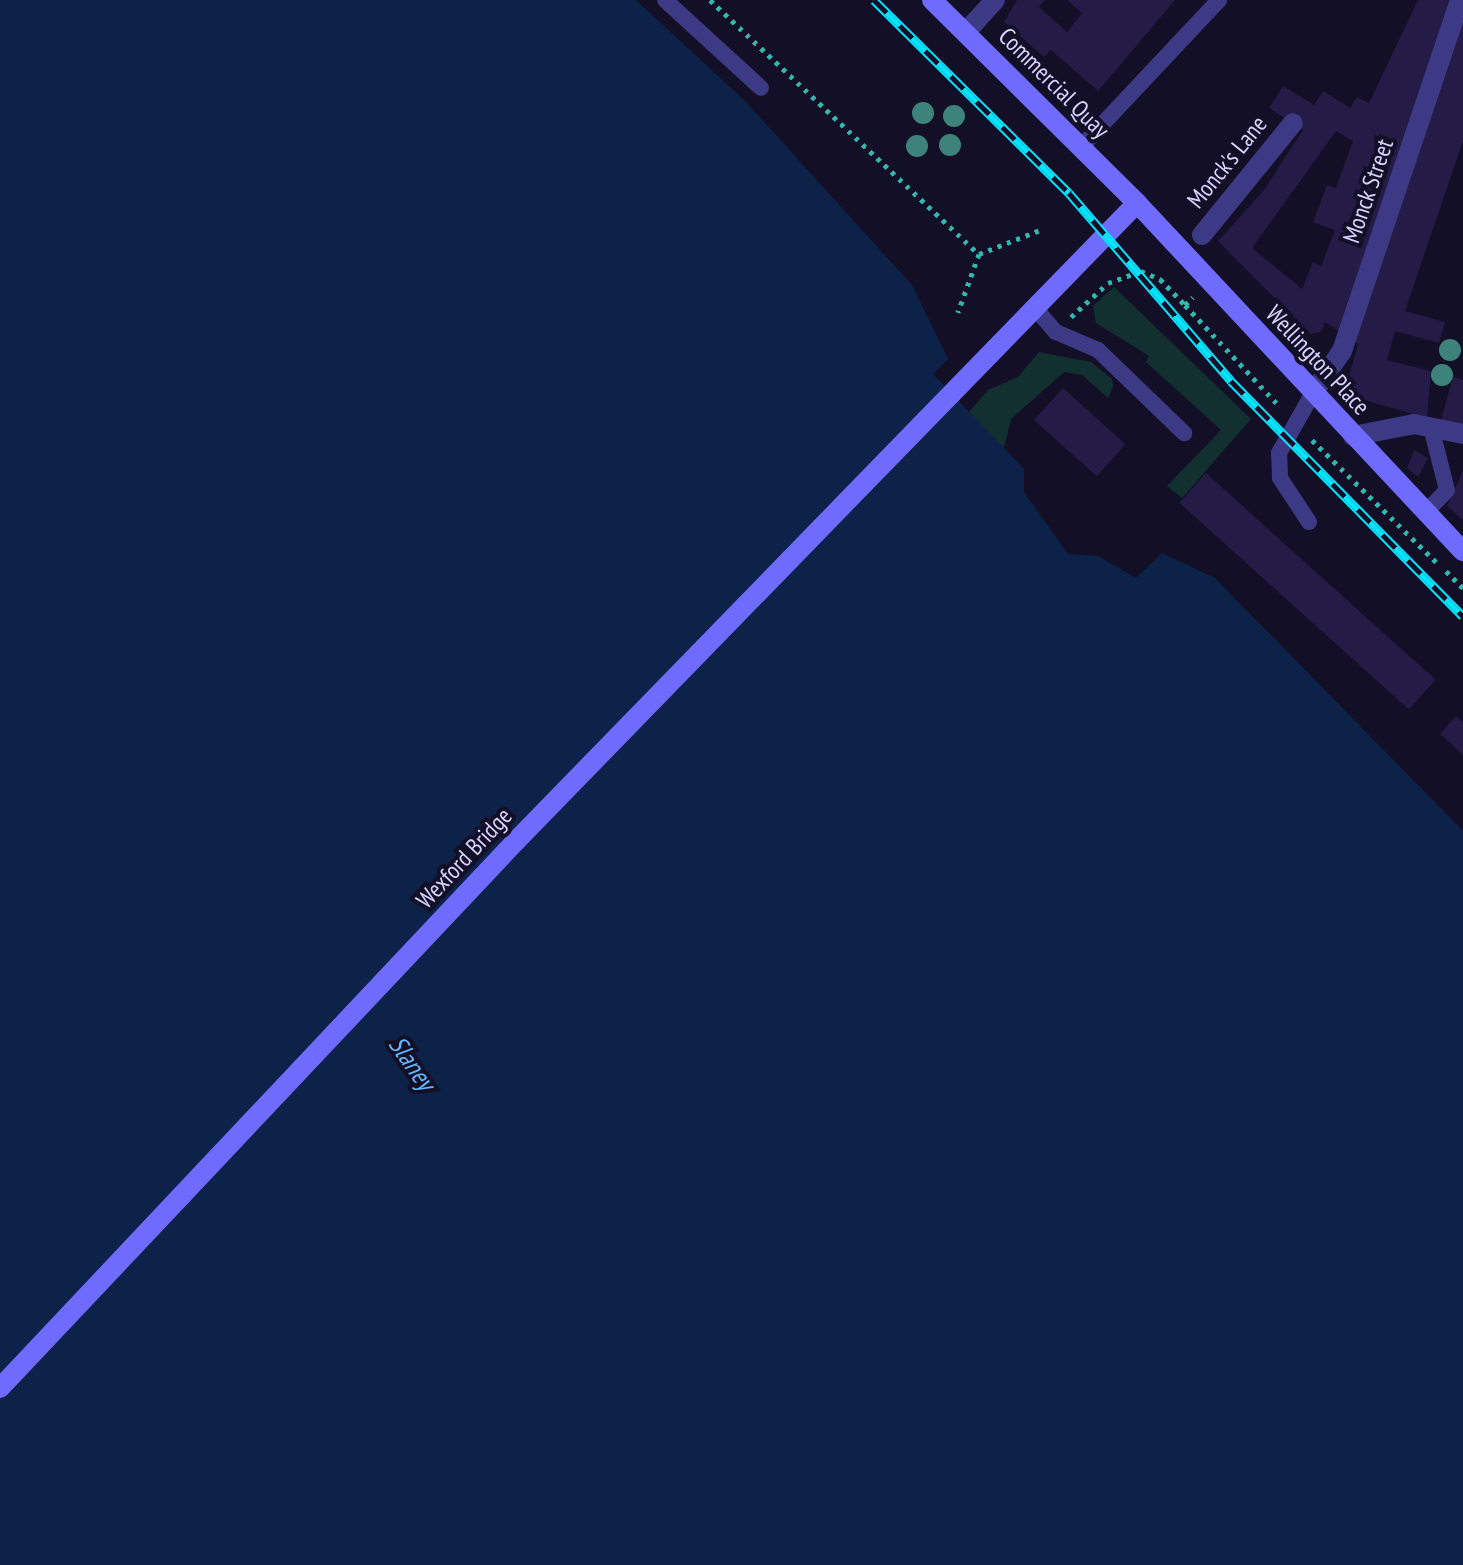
<!DOCTYPE html>
<html>
<head>
<meta charset="utf-8">
<style>
  body { margin:0 }
  #map { position:relative; width:1463px; height:1565px; overflow:hidden; background:#130f26; font-family:"PT Sans Narrow",sans-serif }
  div>[style] { position:absolute }
  [style*='--x'] { left:calc(var(--x)*1px); top:calc(var(--y)*1px); width:calc(var(--w)*1px); rotate:calc(var(--a)*1deg) }
  .green>* { inset:0; background:#12302f }
  .water>* { inset:0; background:#0c2248 }
  .building>* { inset:0; background:#241b47; transform-origin:0 0 }
  .path>* { height:5px; margin-top:-2.5px; transform-origin:0; background:repeating-linear-gradient(90deg,#2fb8b0 0 4px,transparent 0 10px) }
  .service>* { height:16px; margin:-8px; padding:0 8px; transform-origin:8px; border-radius:8px; background:#3d3a85 }
  .pedestrian>* { height:20px; margin:-10px; padding:0 10px; transform-origin:10px; border-radius:10px; background:#3d3a85 }
  .minor>* { height:20px; margin:-10px; padding:0 10px; transform-origin:10px; border-radius:10px; background:#3d3a85 }
  .secondary>* { height:20px; margin:-10px; padding:0 10px; transform-origin:10px; border-radius:10px; background:#6f6bff }
  .rail>* { height:9px; margin-top:-4.5px; transform-origin:0; background:repeating-linear-gradient(90deg,#130f26 0 18px,#00e5ff 0 36px); box-sizing:border-box; border-block:2px solid #00e5ff }
  .trees>* { width:22px; height:22px; margin:-11px; border-radius:50%; background:#3d827b }
  span { translate:-50% -50%; white-space:nowrap; text-align:center; line-height:1.15; -webkit-text-stroke:8px #130f26; paint-order:stroke }
  .street-label { font-size:24px; color:#d9d4ff }
  .water-label { font-size:26px; color:#62b6ff; font-style:italic }
</style>
</head>
<body>
<div id="map">
  <div class="green">
    <i style="clip-path:polygon(1114px 287px,1251px 419px,1182px 498px,1167px 486px,1221px 430px,1146px 362px,1149px 356px,1096px 323px,1093px 306px)"></i>
    <i style="clip-path:polygon(1039px 352px,1091px 362px,1112px 379px,1113px 387px,1108px 398px,1082px 375px,1064px 372px,1011px 419px,1004px 448px,969px 412px,988px 390px,1018px 377px)"></i>
  </div>
  <div class="water">
    <i style="clip-path:polygon(0 0,636px 0,746px 102px,912px 285px,948px 359px,933px 374px,1024px 469px,1024px 492px,1068px 554px,1098px 556px,1136px 578px,1162px 553px,1215px 578px,1463px 831px,1463px 1565px,0 1565px)"></i>
  </div>
  <div class="building">
    <i style="clip-path:polygon(1017px 0,1045px 0,1039px 7px,1067px 32px,1082px 13px,1067px 0,1175px 0,1098px 91px,1051px 50px,1044px 57px,1004px 22px)"></i>
    <i style="clip-path:polygon(evenodd,1418px 0,1463px 0,1463px 141px,1405px 311px,1445px 322px,1439px 343px,1395px 331px,1387px 360px,1431px 371px,1427px 418px,1344px 394px,1358px 344px,1325px 322px,1321px 332px,1310px 334px,1218px 241px,1264px 190px,1303px 130px,1269px 108px,1283px 86px,1314px 105px,1323px 91px,1350px 108px,1357px 97px,1369px 103px,1418px 0,1336px 131px,1353px 141px,1336px 188px,1327px 185px,1313px 222px,1335px 230px,1321px 266px,1313px 262px,1302px 289px,1252px 248px,1336px 131px)"></i>
    <i style="clip-path:polygon(1453px 377px,1463px 380px,1463px 426px,1441px 420px)"></i>
    <i style="left:1063px;top:388px;width:84px;height:43px;rotate:42deg"></i>
    <i style="clip-path:polygon(1414px 450px,1428px 458px,1418px 477px,1407px 468px)"></i>
    <i style="clip-path:polygon(1463px 471px,1463px 520px,1447px 506px)"></i>
    <i style="left:1206px;top:473px;width:309px;height:40px;rotate:42deg"></i>
    <i style="clip-path:polygon(1456px 716px,1463px 722px,1463px 755px,1440px 734px)"></i>
  </div>
  <div class="path">
    <i style="--x:710;--y:0;--w:370;--a:43.4"></i>
    <i style="--x:979;--y:254;--w:62;--a:109.9"></i>
    <i style="--x:979;--y:254;--w:66;--a:-21.5"></i>
    <i style="--x:1185;--y:305;--w:139;--a:47"></i>
    <i style="--x:1071;--y:317;--w:50;--a:-42.6"></i>
    <i style="--x:1108;--y:283;--w:35;--a:-20"></i>
    <i style="--x:1141;--y:271;--w:21;--a:23"></i>
    <i style="--x:1160;--y:279;--w:36;--a:46"></i>
    <i style="--x:1185;--y:305;--w:11;--a:-45"></i>
    <i style="--x:1312;--y:440;--w:174;--a:44.5"></i>
    <i style="--x:1446;--y:571;--w:24;--a:45"></i>
  </div>
  <div class="service">
    <i style="--x:665;--y:0;--w:130;--a:42.5"></i>
    <i style="--x:1081;--y:147;--w:202;--a:-46.8"></i>
    <i style="--x:1034;--y:307;--w:33;--a:49"></i>
    <i style="--x:1056;--y:332;--w:46;--a:23.2"></i>
    <i style="--x:1098;--y:350;--w:120;--a:44"></i>
    <i style="--x:1426;--y:512;--w:30;--a:-46"></i>
    <i style="--x:1447;--y:490;--w:65;--a:-104.3"></i>
    <i style="--x:1309;--y:522;--w:53;--a:-123.4"></i>
    <i style="--x:1280;--y:478;--w:25;--a:-92"></i>
    <i style="--x:1279;--y:453;--w:69;--a:-60.5"></i>
  </div>
  <div class="pedestrian">
    <i style="--x:1202;--y:235;--w:144;--a:-50.9"></i>
  </div>
  <div class="minor">
    <i style="--x:966;--y:32;--w:43;--a:-47.8"></i>
    <i style="--x:1313;--y:393;--w:51;--a:-55.4"></i>
    <i style="--x:1342;--y:351;--w:370;--a:-71.4"></i>
    <i style="--x:1353;--y:436;--w:62;--a:-11.1"></i>
    <i style="--x:1414;--y:424;--w:50;--a:11.5"></i>
  </div>
  <div class="secondary">
    <i style="--x:932;--y:0;--w:289;--a:44.7"></i>
    <i style="--x:1137;--y:203;--w:477;--a:46.9"></i>
    <i style="--x:0;--y:1388;--w:752;--a:-46.67"></i>
    <i style="--x:516;--y:841;--w:890;--a:-45.77"></i>
  </div>
  <div class="rail">
    <i style="--x:874;--y:0;--w:274;--a:44.7"></i>
    <i style="--x:1069;--y:193;--w:248;--a:49.2"></i>
    <i style="--x:1231;--y:381;--w:330;--a:45.4"></i>
  </div>
  <div class="trees">
    <i style="left:923px;top:113px"></i>
    <i style="left:954px;top:116px"></i>
    <i style="left:950px;top:145px"></i>
    <i style="left:917px;top:146px"></i>
    <i style="left:1450px;top:350px"></i>
    <i style="left:1442px;top:375px"></i>
  </div>
  <div class="street-label">
    <span style="left:1054px;top:83px;rotate:45deg">Commercial Quay</span>
    <span style="left:1227px;top:162px;rotate:-51deg">Monck's Lane</span>
    <span style="left:1368px;top:191px;rotate:-71deg">Monck Street</span>
    <span style="left:1318px;top:360px;rotate:47deg">Wellington Place</span>
    <span style="left:464px;top:858px;rotate:-47deg">Wexford Bridge</span>
  </div>
  <div class="water-label">
    <span style="left:412px;top:1063px;rotate:55deg">Slaney</span>
  </div>
</div>
</body>
</html>
